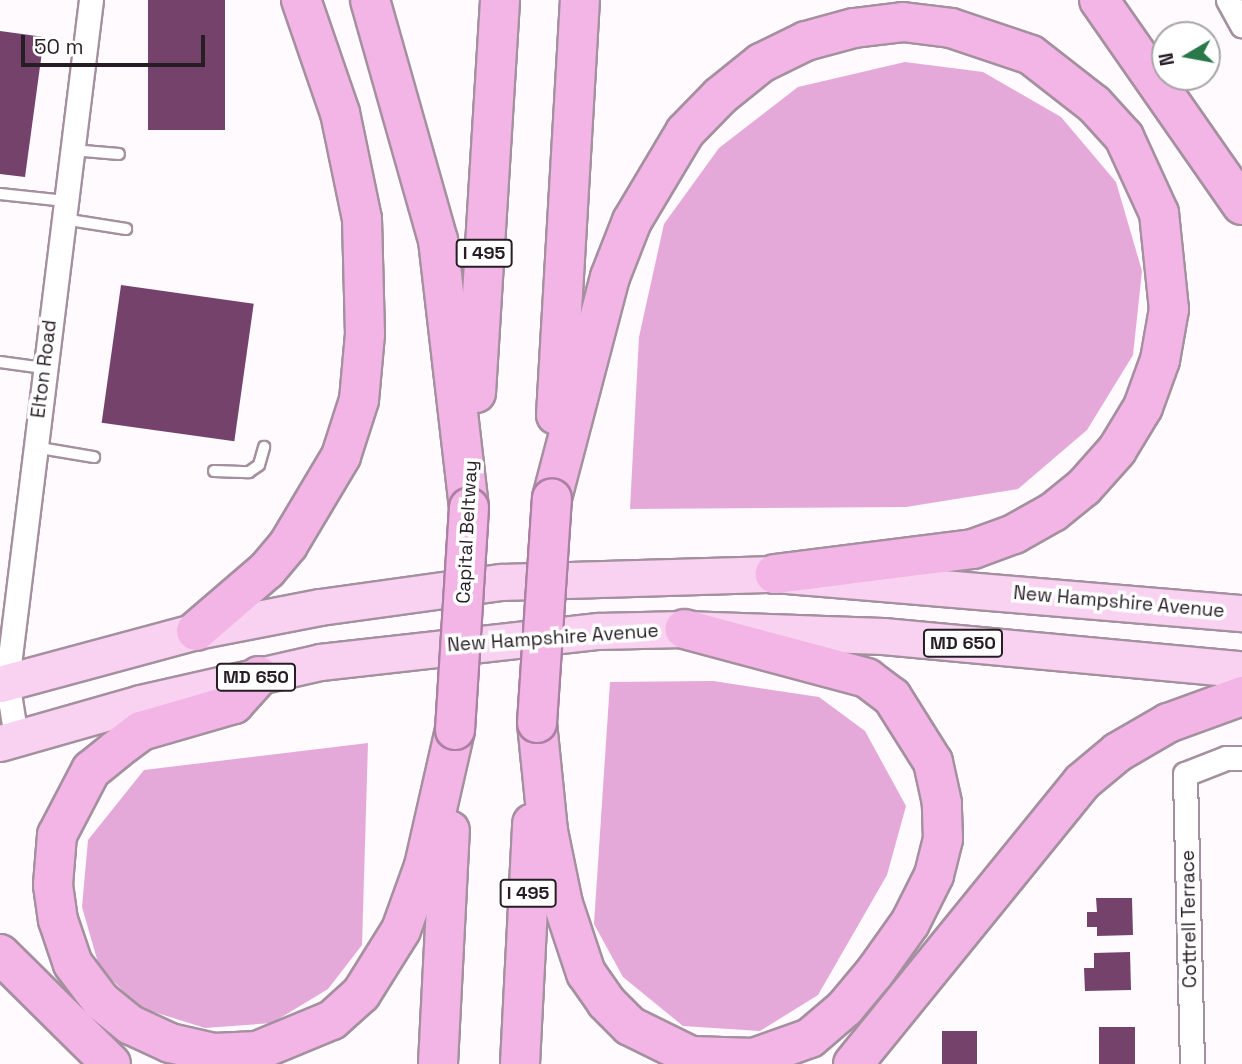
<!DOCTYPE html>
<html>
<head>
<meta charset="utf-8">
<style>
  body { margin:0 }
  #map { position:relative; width:1242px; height:1064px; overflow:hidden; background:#fefafd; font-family:"Space Grotesk",sans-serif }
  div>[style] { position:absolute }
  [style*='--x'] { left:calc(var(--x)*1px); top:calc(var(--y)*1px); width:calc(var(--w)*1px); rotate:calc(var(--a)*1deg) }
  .forest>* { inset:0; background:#e4a9d8 }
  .building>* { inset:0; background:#75426c; transform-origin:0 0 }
  .roads { filter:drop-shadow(2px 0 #a4909f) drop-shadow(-2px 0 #a4909f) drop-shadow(0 2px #a4909f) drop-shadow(0 -2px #a4909f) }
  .service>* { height:10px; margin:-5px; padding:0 5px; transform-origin:5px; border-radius:5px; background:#fff }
  .minor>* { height:23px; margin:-11.5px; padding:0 11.5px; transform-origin:11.5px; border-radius:11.5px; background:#fff }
  .primary>* { height:35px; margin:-17.5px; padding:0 17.5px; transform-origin:17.5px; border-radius:17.5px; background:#f8d2f0 }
  .motorway>* { height:38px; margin:-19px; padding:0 19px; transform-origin:19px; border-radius:19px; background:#f3b4e6 }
  .bridges { filter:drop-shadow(2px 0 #ab80a2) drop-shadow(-2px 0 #ab80a2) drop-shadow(0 2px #ab80a2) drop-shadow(0 -2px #ab80a2) }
  .motorway-bridge>* { height:38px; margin:-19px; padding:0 19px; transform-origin:19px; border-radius:19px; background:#f3b4e6 }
  span { translate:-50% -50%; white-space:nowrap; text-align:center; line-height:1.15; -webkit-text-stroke:7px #fff; paint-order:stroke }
  .shield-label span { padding:2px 5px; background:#fff; border:2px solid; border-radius:5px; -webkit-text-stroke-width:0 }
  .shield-label { font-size:18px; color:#261e24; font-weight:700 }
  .street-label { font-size:19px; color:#261e24 }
  .north { position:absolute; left:1151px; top:21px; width:70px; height:70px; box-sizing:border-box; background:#fff; border:2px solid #a8a5a7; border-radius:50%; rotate:260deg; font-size:19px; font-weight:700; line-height:28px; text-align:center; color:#261e24 }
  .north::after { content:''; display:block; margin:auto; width:24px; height:32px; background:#287849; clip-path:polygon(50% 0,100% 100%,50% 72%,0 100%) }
  .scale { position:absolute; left:21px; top:35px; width:184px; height:32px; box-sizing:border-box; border:4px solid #261e24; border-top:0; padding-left:9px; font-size:21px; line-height:24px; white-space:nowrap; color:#261e24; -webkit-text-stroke:5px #fff; paint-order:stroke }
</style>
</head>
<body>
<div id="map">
  <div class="forest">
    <i style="clip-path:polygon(905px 62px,983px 72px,1061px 117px,1116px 182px,1142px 271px,1133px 355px,1087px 430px,1018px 489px,906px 507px,630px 509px,639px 337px,664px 224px,719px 148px,798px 87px)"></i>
    <i style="clip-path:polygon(713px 681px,819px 697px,865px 731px,906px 806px,887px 875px,818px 995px,760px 1031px,683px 1026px,623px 977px,594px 924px,610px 682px)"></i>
    <i style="clip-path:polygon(368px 743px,362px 945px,328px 989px,272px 1023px,205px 1028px,138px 1007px,99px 966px,82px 907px,88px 840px,144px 770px)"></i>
  </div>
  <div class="building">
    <i style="left:148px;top:0;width:77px;height:130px"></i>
    <i style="clip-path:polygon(0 31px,44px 37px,25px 177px,0 174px)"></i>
    <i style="left:121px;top:285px;width:134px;height:139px;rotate:8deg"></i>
    <i style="clip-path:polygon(1096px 898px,1132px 898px,1133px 935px,1097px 936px,1097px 927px,1087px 927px,1087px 912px,1097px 912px)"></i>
    <i style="clip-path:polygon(1130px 952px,1131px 990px,1085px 991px,1084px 968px,1094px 968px,1094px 953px)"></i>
    <i style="left:1099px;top:1027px;width:36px;height:37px"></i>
    <i style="left:942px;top:1031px;width:35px;height:33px"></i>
  </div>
  <div class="roads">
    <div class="service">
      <i style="--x:72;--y:150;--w:47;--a:4.9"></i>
      <i style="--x:0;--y:194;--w:66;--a:6.1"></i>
      <i style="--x:63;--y:219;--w:64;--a:9"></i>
      <i style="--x:0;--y:362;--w:44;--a:7.8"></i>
      <i style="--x:34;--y:447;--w:61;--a:9.5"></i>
      <i style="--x:214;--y:471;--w:35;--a:2"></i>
      <i style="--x:249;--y:472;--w:12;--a:-35"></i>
      <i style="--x:259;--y:465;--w:19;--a:-74"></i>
    </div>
    <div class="minor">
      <i style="--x:1228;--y:0;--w:29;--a:61"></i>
      <i style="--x:16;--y:737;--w:57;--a:-99.1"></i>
      <i style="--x:7;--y:681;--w:686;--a:-82.97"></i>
      <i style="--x:1192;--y:1064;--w:290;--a:-91.4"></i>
      <i style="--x:1185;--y:774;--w:44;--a:-21.3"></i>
      <i style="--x:1226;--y:758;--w:16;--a:0"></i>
    </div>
    <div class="primary">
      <i style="--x:0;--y:684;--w:203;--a:-15.1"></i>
      <i style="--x:196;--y:631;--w:126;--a:-11"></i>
      <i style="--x:320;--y:607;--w:183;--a:-7.9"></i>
      <i style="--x:501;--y:582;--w:274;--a:-1.7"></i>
      <i style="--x:775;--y:574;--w:469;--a:4.8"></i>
      <i style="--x:0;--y:743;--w:146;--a:-15.9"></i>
      <i style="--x:140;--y:703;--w:185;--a:-12.8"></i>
      <i style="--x:320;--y:662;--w:280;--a:-6.4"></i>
      <i style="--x:598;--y:631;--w:86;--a:-1.3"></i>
      <i style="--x:684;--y:629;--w:199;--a:2"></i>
      <i style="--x:883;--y:636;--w:361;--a:5.3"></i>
    </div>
    <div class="motorway">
      <i style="--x:370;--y:0;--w:249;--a:74.2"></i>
      <i style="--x:438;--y:240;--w:269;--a:83.4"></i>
      <i style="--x:1099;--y:0;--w:250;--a:55.1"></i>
      <i style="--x:476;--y:393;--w:394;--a:-86.5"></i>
      <i style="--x:556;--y:415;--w:416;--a:-86.7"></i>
      <i style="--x:552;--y:498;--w:228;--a:-75.3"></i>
      <i style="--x:610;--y:277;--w:60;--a:-68.6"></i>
      <i style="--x:632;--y:221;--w:104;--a:-59.2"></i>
      <i style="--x:685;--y:132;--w:50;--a:-45.8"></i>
      <i style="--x:720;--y:96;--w:53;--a:-38.8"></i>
      <i style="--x:761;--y:63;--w:50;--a:-26.1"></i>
      <i style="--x:806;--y:41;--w:50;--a:-15.2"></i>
      <i style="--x:854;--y:28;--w:49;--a:-7"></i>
      <i style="--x:903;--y:22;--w:48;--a:7.1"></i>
      <i style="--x:951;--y:28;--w:84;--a:18.6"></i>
      <i style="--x:1031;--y:55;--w:80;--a:37.9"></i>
      <i style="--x:1094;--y:104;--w:45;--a:47.7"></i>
      <i style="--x:1124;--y:137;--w:84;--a:65.3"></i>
      <i style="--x:1159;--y:213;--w:97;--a:84.1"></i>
      <i style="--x:1169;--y:309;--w:52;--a:100"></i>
      <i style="--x:1160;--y:360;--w:50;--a:109.9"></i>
      <i style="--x:1143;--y:407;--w:50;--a:121.2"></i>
      <i style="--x:1117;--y:450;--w:50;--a:131.7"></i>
      <i style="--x:1084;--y:487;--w:40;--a:141"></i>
      <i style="--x:1053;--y:512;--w:45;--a:150.6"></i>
      <i style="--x:1014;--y:534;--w:44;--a:159.9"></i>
      <i style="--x:973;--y:549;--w:200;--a:172.8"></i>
      <i style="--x:196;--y:631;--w:94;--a:-40.7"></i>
      <i style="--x:267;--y:570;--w:33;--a:-50"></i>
      <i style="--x:288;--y:545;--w:104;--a:-59.2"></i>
      <i style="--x:341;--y:456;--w:59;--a:-72.2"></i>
      <i style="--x:359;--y:400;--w:66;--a:-84.8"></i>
      <i style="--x:365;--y:334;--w:115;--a:-91.5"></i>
      <i style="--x:362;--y:219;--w:108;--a:-101.7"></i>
      <i style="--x:340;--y:113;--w:120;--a:-109"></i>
      <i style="--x:259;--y:676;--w:38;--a:132"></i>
      <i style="--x:234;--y:704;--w:97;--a:163.8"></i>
      <i style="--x:141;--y:731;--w:31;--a:143"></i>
      <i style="--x:116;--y:750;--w:32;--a:141"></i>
      <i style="--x:91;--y:770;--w:73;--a:117.6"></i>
      <i style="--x:57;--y:835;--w:50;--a:94.6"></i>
      <i style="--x:53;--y:885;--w:35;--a:82"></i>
      <i style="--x:58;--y:920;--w:46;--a:71.2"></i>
      <i style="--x:73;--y:964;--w:46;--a:52.9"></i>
      <i style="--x:101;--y:1001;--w:38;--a:39"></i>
      <i style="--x:131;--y:1025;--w:43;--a:24.8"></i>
      <i style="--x:170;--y:1043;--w:45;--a:12.8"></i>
      <i style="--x:214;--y:1053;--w:43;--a:-2.7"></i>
      <i style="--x:257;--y:1051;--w:81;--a:-22.5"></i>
      <i style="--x:332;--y:1020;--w:39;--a:-42"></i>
      <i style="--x:361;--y:994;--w:75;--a:-58"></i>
      <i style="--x:401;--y:930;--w:68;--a:-70.2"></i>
      <i style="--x:424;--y:866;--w:139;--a:-77.2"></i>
      <i style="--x:537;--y:723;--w:109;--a:84.2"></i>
      <i style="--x:548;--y:831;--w:75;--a:78.4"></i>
      <i style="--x:563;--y:904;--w:73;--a:71.6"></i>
      <i style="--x:586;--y:973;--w:35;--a:55"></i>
      <i style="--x:606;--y:1002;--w:34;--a:45"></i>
      <i style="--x:630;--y:1026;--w:68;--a:26.2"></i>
      <i style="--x:691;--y:1056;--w:63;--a:1.8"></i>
      <i style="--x:754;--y:1058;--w:59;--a:-19.7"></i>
      <i style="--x:810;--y:1038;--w:46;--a:-40.6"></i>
      <i style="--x:845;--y:1008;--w:47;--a:-50.2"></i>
      <i style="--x:875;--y:972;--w:60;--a:-54.5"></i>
      <i style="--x:910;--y:923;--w:54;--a:-63.4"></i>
      <i style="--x:934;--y:875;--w:37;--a:-76"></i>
      <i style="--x:943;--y:839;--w:36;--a:-92"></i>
      <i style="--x:942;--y:803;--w:42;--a:-102.4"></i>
      <i style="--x:933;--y:762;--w:77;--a:-122.2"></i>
      <i style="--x:892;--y:697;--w:31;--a:-143"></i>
      <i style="--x:867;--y:678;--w:189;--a:-165"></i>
      <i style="--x:0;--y:954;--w:156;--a:44.7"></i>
      <i style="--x:438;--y:1064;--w:234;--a:-87.1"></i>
      <i style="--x:520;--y:1064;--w:241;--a:-87.1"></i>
      <i style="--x:853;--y:1064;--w:363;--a:-50.9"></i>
      <i style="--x:1082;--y:782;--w:47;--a:-39.8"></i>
      <i style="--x:1118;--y:752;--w:58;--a:-30.1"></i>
      <i style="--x:1168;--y:723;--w:79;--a:-20"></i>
    </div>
  </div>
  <div class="bridges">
    <div class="motorway-bridge">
      <i style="--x:537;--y:723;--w:225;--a:-86.2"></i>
      <i style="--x:455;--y:730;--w:223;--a:-86.4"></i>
    </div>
  </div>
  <div class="shield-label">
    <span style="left:484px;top:253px">I 495</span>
    <span style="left:963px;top:643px">MD 650</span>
    <span style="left:256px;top:677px">MD 650</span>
    <span style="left:528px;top:893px">I 495</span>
  </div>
  <div class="street-label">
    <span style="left:44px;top:369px;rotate:-83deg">Elton Road</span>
    <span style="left:467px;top:532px;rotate:-87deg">Capital Beltway</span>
    <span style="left:1119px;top:602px;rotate:5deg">New Hampshire Avenue</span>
    <span style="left:553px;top:638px;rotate:-4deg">New Hampshire Avenue</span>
    <span style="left:1189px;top:919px;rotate:-91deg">Cottrell Terrace</span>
  </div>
  <div class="north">N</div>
  <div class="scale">50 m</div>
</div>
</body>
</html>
